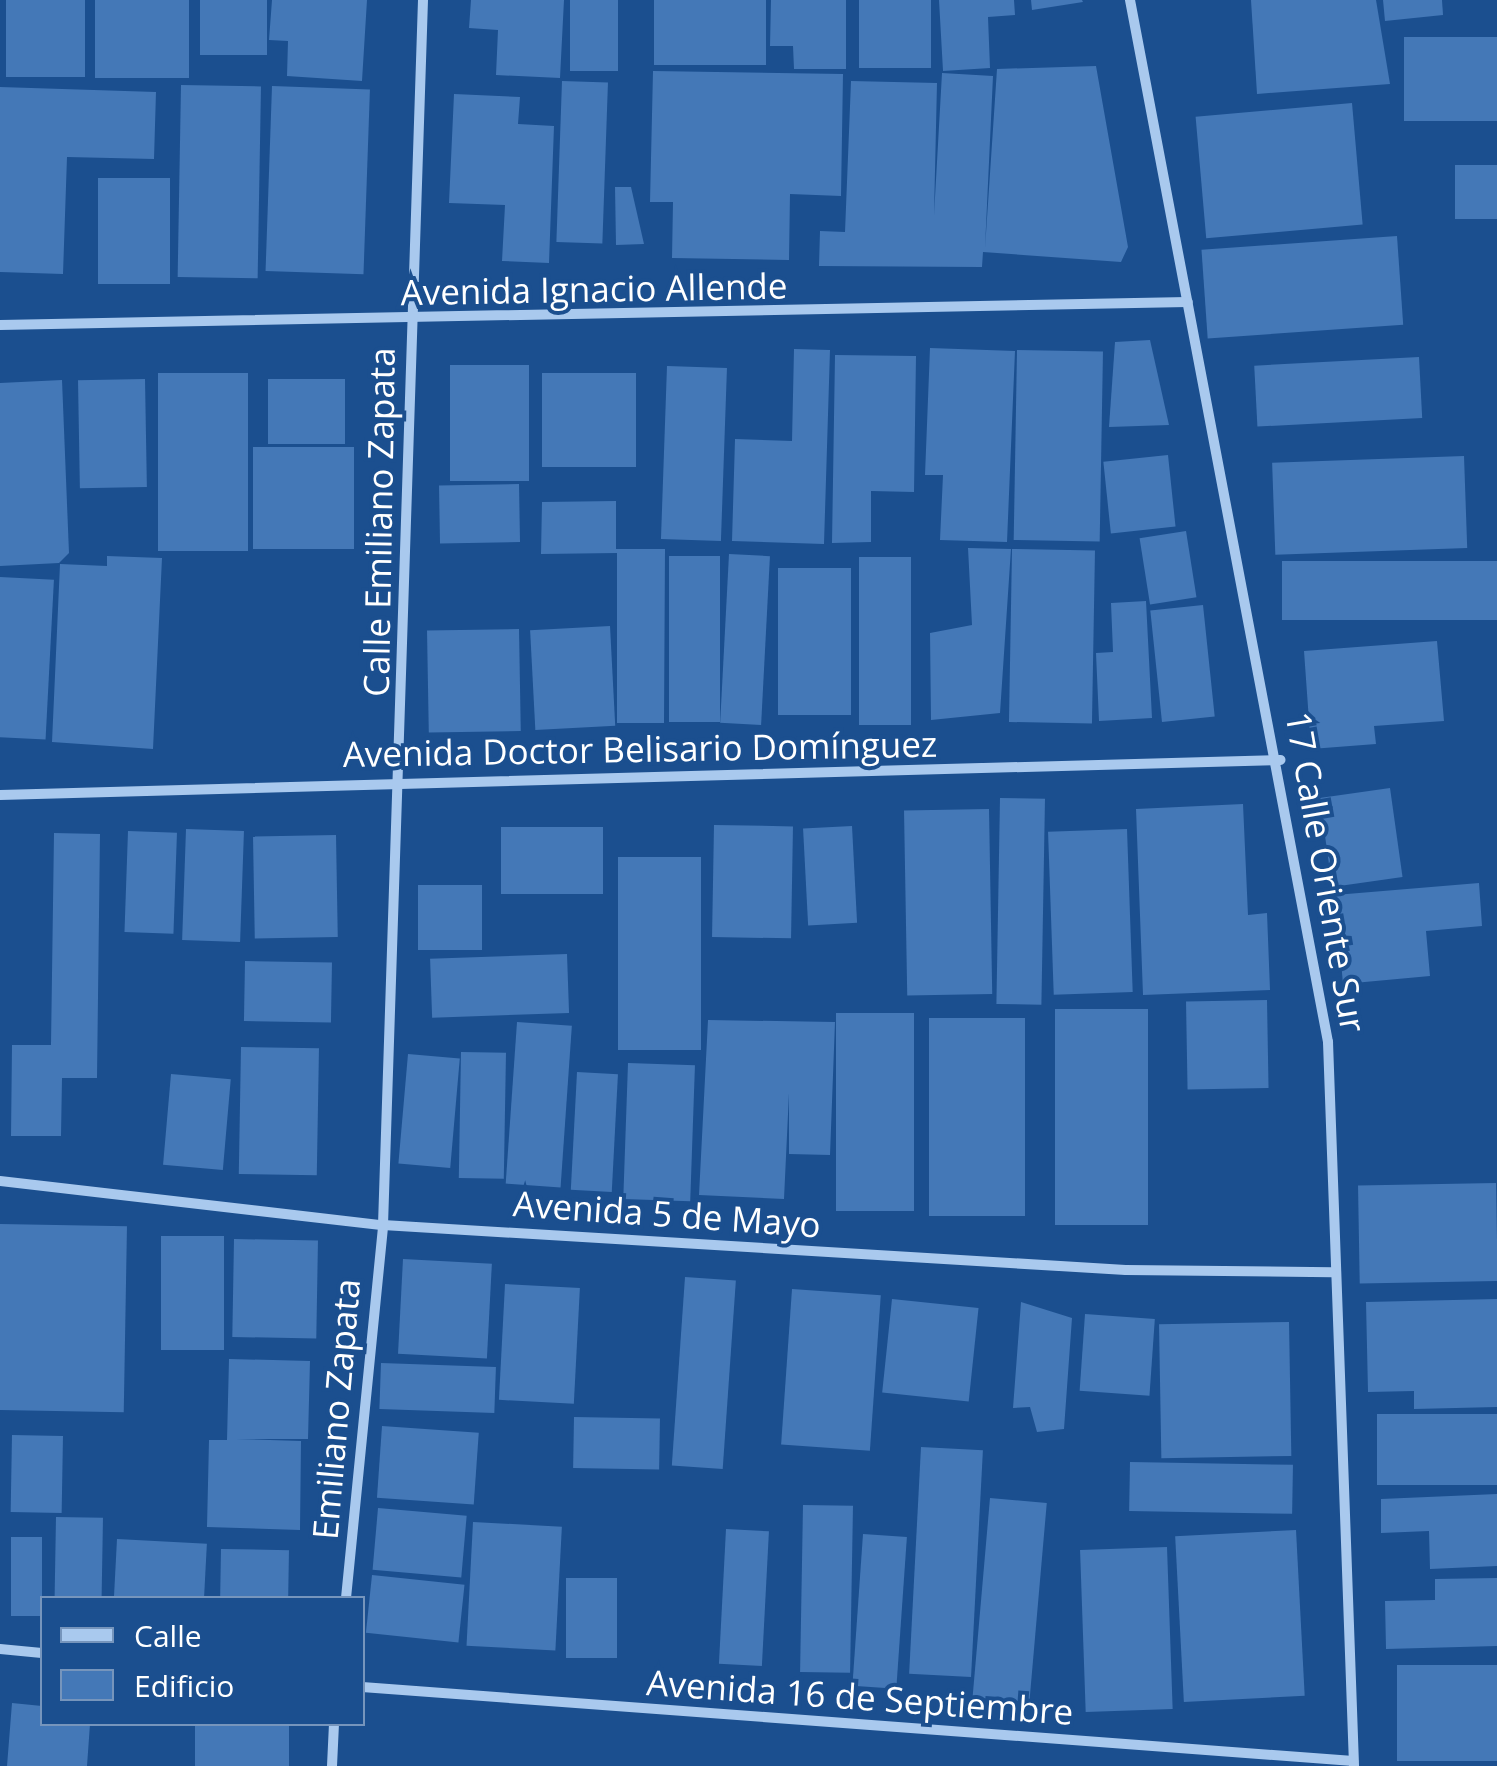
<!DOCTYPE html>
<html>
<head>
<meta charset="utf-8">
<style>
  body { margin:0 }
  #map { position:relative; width:1497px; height:1766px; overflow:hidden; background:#1b4f8f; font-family:"Open Sans",sans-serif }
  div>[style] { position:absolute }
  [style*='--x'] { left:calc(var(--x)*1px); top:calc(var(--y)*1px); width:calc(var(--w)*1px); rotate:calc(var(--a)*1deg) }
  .building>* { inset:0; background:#4478b7; transform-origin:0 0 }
  .street>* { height:10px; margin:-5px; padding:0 5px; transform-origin:5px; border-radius:5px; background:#a9c9ee }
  span { translate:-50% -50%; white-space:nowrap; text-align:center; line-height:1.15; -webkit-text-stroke:8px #1b4f8f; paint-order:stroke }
  .street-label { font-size:35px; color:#fff }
  .legend { position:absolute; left:40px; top:1596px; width:325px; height:130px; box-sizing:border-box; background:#1b4f8f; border:2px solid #7695bc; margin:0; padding:12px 18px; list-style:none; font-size:30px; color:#fff }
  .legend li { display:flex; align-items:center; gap:20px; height:50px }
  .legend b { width:50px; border:2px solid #7695bc }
</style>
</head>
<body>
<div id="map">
  <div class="building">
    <i style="left:6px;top:0;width:79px;height:77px"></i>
    <i style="left:95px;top:0;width:94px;height:78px"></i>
    <i style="left:200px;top:0;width:67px;height:55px"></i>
    <i style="clip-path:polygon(272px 0,367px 0,362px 81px,287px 76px,288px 41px,269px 40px)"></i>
    <i style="clip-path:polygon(471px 0,564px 0,560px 78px,496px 75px,498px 30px,469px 28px)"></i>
    <i style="left:570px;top:0;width:48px;height:71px"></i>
    <i style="left:654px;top:0;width:112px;height:65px"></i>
    <i style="clip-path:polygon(771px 0,846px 0,846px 69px,794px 69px,793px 46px,770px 46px)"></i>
    <i style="left:859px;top:0;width:72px;height:68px"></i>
    <i style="clip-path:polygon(939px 0,1014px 0,1015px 15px,988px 17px,990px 68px,943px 71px)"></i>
    <i style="clip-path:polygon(1031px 0,1082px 0,1083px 2px,1032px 10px)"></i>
    <i style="clip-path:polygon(1251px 0,1376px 0,1390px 84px,1257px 94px)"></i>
    <i style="clip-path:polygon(1383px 0,1442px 0,1443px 15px,1385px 21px)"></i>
    <i style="left:1497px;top:37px;width:84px;height:93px;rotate:90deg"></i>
    <i style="clip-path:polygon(1096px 66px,1128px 247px,1121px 262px,983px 252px,982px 267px,819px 266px,820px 231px,845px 232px,851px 81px,937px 83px,934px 215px,942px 73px,993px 76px,985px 248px,997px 69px)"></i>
    <i style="clip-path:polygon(653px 71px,843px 74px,841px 196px,790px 194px,789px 260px,672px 258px,673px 202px,650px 202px)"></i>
    <i style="left:562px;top:81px;width:46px;height:161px;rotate:2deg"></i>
    <i style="left:181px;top:85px;width:80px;height:192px;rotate:1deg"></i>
    <i style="left:272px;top:86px;width:98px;height:185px;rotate:2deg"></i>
    <i style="clip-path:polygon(0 87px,156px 92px,154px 159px,67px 157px,63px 274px,0 272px)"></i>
    <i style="clip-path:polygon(454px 94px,520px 97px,518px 124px,554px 126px,549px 263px,502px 261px,505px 205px,449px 203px)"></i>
    <i style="left:1352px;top:103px;width:122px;height:157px;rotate:85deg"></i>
    <i style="left:1497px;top:165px;width:54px;height:42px;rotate:90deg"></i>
    <i style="left:98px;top:178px;width:72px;height:106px"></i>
    <i style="clip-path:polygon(615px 187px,631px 187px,644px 244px,616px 245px)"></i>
    <i style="left:1397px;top:236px;width:89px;height:196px;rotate:86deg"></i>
    <i style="clip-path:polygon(1150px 340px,1169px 425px,1109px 427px,1115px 342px)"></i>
    <i style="clip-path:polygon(930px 348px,1015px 351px,1007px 542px,940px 540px,943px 475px,925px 475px)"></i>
    <i style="clip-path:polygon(794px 349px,830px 350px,824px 544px,732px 541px,735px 439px,792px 441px)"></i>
    <i style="left:1017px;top:350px;width:86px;height:190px;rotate:1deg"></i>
    <i style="clip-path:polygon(835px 355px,916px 356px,914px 492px,871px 491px,871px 542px,832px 543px)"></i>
    <i style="left:1419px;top:357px;width:61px;height:165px;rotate:87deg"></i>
    <i style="left:450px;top:365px;width:79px;height:116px"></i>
    <i style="left:667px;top:366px;width:60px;height:173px;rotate:2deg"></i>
    <i style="left:158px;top:373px;width:90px;height:178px"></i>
    <i style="left:542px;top:373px;width:94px;height:94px"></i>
    <i style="left:145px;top:379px;width:108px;height:67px;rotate:89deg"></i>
    <i style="left:268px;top:379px;width:77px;height:65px"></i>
    <i style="clip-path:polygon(62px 380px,69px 553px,59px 563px,0 566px,0 383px)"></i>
    <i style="left:354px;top:447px;width:102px;height:101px;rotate:90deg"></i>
    <i style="left:1168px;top:455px;width:72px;height:65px;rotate:84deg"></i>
    <i style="left:1464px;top:456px;width:92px;height:192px;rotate:88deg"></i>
    <i style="left:519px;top:484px;width:58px;height:80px;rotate:89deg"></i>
    <i style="clip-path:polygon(616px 501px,616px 549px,665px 549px,664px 723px,617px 723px,617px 553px,541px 554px,542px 502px)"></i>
    <i style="left:1186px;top:531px;width:67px;height:47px;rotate:81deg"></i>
    <i style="clip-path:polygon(968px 548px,1011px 549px,1000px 713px,931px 720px,930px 633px,972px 625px)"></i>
    <i style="left:1012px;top:549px;width:83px;height:173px;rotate:1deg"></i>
    <i style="left:729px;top:554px;width:41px;height:169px;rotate:3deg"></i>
    <i style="clip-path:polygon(107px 556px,162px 558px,153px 749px,52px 742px,60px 564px,107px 566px)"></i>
    <i style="left:669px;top:556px;width:51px;height:166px"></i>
    <i style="left:859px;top:557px;width:52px;height:168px"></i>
    <i style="left:1497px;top:561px;width:59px;height:215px;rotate:90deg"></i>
    <i style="left:778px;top:568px;width:73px;height:147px"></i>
    <i style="left:0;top:577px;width:54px;height:160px;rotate:3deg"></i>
    <i style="clip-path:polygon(1146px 601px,1152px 718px,1099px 721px,1096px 653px,1113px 652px,1111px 603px)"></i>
    <i style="left:1203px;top:605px;width:112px;height:53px;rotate:84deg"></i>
    <i style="left:610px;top:626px;width:100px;height:80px;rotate:87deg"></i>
    <i style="left:519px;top:629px;width:102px;height:92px;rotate:89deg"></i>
    <i style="clip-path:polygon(1437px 641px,1444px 721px,1374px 726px,1376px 744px,1311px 749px,1304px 651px)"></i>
    <i style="left:1390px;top:788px;width:90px;height:71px;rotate:82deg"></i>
    <i style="left:1000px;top:798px;width:45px;height:206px;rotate:1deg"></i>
    <i style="clip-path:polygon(1243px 804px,1248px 915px,1267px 913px,1270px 990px,1143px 995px,1136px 809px)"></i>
    <i style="left:989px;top:809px;width:185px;height:85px;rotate:89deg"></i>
    <i style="left:714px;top:825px;width:79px;height:112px;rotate:1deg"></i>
    <i style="left:852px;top:826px;width:97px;height:49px;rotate:87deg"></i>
    <i style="left:603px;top:827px;width:67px;height:102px;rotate:90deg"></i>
    <i style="left:186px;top:829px;width:58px;height:111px;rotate:2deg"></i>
    <i style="left:1127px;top:829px;width:163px;height:79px;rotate:88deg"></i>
    <i style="left:128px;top:831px;width:49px;height:101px;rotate:2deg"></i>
    <i style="clip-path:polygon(54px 833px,100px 834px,97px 1078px,62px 1078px,61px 1136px,11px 1136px,12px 1045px,51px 1045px)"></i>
    <i style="left:336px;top:835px;width:102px;height:83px;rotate:89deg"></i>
    <i style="left:618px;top:857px;width:83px;height:193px"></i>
    <i style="clip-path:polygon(1479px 883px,1482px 926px,1426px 931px,1430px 976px,1343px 984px,1335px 895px)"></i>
    <i style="left:418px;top:885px;width:64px;height:65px"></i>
    <i style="left:567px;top:954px;width:59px;height:137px;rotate:88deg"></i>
    <i style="left:245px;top:961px;width:87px;height:60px;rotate:1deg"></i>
    <i style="left:1267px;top:1000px;width:88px;height:81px;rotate:89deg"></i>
    <i style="left:1055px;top:1009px;width:93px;height:216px"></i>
    <i style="left:836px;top:1013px;width:78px;height:198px"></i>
    <i style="left:1025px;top:1018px;width:198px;height:96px;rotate:90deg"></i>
    <i style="clip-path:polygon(708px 1020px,835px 1022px,830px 1155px,789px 1154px,789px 1093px,784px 1199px,699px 1195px)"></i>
    <i style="left:517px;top:1022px;width:55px;height:162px;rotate:4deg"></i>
    <i style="left:241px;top:1047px;width:78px;height:127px;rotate:1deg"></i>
    <i style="left:461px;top:1052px;width:45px;height:126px;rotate:1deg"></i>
    <i style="left:408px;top:1054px;width:52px;height:110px;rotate:5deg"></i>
    <i style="left:628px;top:1063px;width:67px;height:136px;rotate:2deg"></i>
    <i style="left:577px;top:1072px;width:41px;height:118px;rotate:3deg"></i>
    <i style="left:171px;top:1074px;width:60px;height:91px;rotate:5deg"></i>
    <i style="left:1496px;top:1183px;width:98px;height:138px;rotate:89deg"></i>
    <i style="left:0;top:1224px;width:127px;height:186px;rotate:1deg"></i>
    <i style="left:161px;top:1236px;width:63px;height:114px"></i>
    <i style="left:234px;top:1239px;width:84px;height:98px;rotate:1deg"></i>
    <i style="left:403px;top:1259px;width:89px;height:95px;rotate:3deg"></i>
    <i style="left:685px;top:1277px;width:51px;height:189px;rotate:4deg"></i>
    <i style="left:505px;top:1284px;width:75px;height:116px;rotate:3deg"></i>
    <i style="left:792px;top:1289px;width:89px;height:156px;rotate:4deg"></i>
    <i style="left:892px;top:1299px;width:87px;height:94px;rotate:6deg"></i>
    <i style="clip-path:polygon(1497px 1299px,1497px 1407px,1414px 1409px,1414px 1391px,1368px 1392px,1366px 1302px)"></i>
    <i style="clip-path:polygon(1021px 1302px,1072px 1318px,1064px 1429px,1037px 1432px,1030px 1407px,1013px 1408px)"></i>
    <i style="left:1085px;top:1314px;width:70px;height:77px;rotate:4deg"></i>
    <i style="left:1289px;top:1322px;width:134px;height:130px;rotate:89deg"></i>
    <i style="clip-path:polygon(229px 1359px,310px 1361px,308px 1439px,236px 1439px,301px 1441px,300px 1530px,207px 1527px,209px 1440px,227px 1440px)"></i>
    <i style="left:381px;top:1363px;width:115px;height:46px;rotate:2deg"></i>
    <i style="left:1497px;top:1414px;width:71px;height:120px;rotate:90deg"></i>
    <i style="left:574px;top:1417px;width:86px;height:51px;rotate:1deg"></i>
    <i style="left:382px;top:1426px;width:97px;height:72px;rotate:4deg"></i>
    <i style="left:12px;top:1435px;width:51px;height:77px;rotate:1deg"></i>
    <i style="left:921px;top:1447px;width:62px;height:227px;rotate:3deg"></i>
    <i style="left:1130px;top:1462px;width:163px;height:49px;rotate:1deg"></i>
    <i style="clip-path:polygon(1497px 1494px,1497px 1566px,1430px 1569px,1429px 1531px,1381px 1533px,1381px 1499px)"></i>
    <i style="left:990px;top:1498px;width:57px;height:200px;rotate:5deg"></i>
    <i style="left:803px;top:1505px;width:50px;height:167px;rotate:1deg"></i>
    <i style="left:378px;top:1508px;width:89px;height:62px;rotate:5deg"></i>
    <i style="left:56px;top:1517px;width:47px;height:81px;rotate:1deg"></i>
    <i style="left:473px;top:1522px;width:89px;height:124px;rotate:3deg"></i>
    <i style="left:726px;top:1529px;width:43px;height:135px;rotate:3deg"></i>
    <i style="left:1296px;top:1530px;width:166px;height:121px;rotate:87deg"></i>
    <i style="left:863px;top:1534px;width:44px;height:152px;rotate:4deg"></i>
    <i style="left:42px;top:1537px;width:79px;height:31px;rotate:90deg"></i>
    <i style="left:117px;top:1539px;width:90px;height:59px;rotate:3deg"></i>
    <i style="left:1167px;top:1547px;width:162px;height:87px;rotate:88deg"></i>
    <i style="left:221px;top:1549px;width:68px;height:49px;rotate:1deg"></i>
    <i style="left:372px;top:1575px;width:93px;height:58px;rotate:6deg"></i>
    <i style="left:566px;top:1578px;width:51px;height:80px"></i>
    <i style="clip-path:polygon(1497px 1578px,1497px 1646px,1386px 1649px,1385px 1601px,1435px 1600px,1435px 1579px)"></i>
    <i style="left:1497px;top:1665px;width:96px;height:100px;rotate:90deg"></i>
    <i style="clip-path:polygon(12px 1703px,42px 1706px,42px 1724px,90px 1724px,87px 1766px,7px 1766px)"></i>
    <i style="left:195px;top:1724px;width:94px;height:42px"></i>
  </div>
  <div class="street">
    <i style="--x:1130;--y:0;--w:1061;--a:79.24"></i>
    <i style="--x:1328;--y:1042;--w:724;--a:87.94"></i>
    <i style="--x:0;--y:325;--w:1188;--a:-1.11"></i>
    <i style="--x:0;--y:795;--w:1281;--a:-1.57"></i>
    <i style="--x:0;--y:1181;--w:386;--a:6.6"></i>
    <i style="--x:383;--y:1225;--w:744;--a:3.47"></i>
    <i style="--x:1126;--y:1270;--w:206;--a:0.6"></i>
    <i style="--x:346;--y:1598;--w:375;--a:-84.3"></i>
    <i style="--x:383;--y:1225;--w:1226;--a:-88.13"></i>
    <i style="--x:0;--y:1649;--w:42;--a:5.4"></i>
    <i style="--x:362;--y:1687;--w:994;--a:4.27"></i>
    <i style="--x:332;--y:1766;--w:42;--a:-87.3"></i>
  </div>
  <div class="street-label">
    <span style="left:594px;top:289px;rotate:-1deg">Avenida Ignacio Allende</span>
    <span style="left:379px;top:522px;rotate:-89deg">Calle Emiliano Zapata</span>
    <span style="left:640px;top:749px;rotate:-1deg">Avenida Doctor Belisario Domínguez</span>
    <span style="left:1326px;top:872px;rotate:80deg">17 Calle Oriente Sur</span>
    <span style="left:667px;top:1214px;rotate:4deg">Avenida 5 de Mayo</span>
    <span style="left:336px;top:1409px;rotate:-85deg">Emiliano Zapata</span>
    <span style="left:860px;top:1697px;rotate:4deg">Avenida 16 de Septiembre</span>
  </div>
  <ul class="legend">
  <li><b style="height:12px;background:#a9c9ee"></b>Calle</li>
  <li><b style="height:28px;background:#4478b7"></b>Edificio</li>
  </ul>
</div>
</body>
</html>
